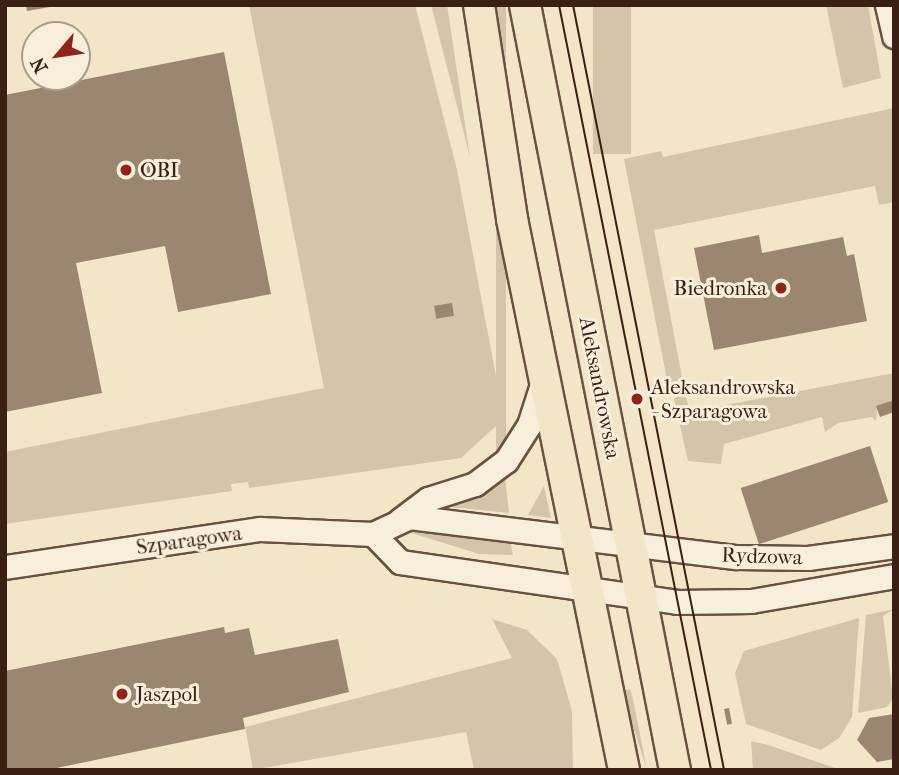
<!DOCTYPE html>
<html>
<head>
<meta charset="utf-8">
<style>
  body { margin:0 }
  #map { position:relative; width:899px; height:775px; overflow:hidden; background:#f3e6c8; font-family:"IM FELL French Canon",serif }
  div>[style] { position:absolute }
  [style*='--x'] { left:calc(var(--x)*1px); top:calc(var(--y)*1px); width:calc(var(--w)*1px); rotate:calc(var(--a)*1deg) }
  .green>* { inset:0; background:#d4c4a9; transform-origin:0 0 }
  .building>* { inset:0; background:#9b8672; transform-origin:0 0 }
  .roads { filter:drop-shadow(2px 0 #695141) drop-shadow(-2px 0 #695141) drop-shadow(0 2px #695141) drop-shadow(0 -2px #695141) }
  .minor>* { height:23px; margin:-11.5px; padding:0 11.5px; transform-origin:11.5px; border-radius:11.5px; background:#f7efdb }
  .major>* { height:30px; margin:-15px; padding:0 15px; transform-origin:15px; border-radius:15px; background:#f3e6c8 }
  .tram>* { height:2px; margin:-1px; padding:0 1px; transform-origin:1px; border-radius:1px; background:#3b1f14 }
  .dots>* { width:19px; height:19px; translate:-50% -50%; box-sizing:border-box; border:4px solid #f7efdb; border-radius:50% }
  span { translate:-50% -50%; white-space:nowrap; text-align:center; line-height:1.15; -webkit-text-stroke:6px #f7efdb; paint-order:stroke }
  .poi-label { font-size:21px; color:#3b1f14 }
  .left { translate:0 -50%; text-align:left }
  .right { translate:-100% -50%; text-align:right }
  .street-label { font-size:21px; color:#3b1f14 }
  .frame { position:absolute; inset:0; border:7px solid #3b1f14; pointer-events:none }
  .north { position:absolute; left:21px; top:21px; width:70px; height:70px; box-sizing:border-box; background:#f7efdb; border:2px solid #ac9c8b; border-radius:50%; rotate:241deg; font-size:19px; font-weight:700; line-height:28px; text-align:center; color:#3b1f14 }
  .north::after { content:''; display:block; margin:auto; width:24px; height:32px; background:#8f2418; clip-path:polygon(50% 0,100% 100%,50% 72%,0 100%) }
</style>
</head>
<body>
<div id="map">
  <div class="green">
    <i style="clip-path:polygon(249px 5px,415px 5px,457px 170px,497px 381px,498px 424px,461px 458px,249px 488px,248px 482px,231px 484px,232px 491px,5px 524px,5px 452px,324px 388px)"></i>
    <i style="clip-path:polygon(431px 5px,447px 5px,470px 157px,438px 32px)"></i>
    <i style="left:496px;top:5px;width:10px;height:457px"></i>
    <i style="left:593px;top:5px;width:38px;height:149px"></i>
    <i style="clip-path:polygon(826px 5px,868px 5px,881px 78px,843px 88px)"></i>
    <i style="clip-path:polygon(894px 108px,894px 202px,879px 205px,875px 186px,654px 230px,683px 382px,668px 385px,624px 159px,661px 151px,663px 157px)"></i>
    <i style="clip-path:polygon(894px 373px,894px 400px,877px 409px,876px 421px,872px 417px,838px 423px,825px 432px,822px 417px,724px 444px,721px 464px,688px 461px,674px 399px,679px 394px,685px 393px,690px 412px)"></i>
    <i style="clip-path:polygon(505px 476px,509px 513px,432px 505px,487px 488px)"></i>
    <i style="clip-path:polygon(544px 486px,551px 518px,528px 515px)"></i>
    <i style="clip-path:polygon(405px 531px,510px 540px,513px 555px,479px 554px)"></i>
    <i style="clip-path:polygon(894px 609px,883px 616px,893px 698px,887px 707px,858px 713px,866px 615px)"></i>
    <i style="clip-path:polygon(859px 618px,852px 717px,839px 738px,821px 750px,746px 724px,735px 673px,744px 651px)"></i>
    <i style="clip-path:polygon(492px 619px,527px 630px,557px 659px,572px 711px,573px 770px,474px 770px,466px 732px,253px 770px,245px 727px,512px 658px)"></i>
    <i style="clip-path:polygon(630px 689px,633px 699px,647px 770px,622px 691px)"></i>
    <i style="clip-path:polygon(751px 741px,768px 745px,841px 770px,753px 770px)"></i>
  </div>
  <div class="building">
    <i style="clip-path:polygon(26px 5px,50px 5px,50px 7px,27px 11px)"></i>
    <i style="clip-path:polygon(224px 52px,271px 294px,178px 312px,165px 246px,76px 263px,102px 393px,5px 412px,5px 95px)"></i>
    <i style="clip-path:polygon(759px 235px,762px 253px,843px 237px,847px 256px,854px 254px,867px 321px,714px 350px,694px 248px)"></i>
    <i style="left:452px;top:303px;width:13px;height:18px;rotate:81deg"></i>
    <i style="clip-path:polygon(894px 400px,894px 412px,880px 417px,876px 406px)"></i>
    <i style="left:870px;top:446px;width:59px;height:136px;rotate:72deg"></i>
    <i style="clip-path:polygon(224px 627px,225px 633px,249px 628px,255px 655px,338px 639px,349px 692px,243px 718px,245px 729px,47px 770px,5px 770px,5px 671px)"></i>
    <i style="left:729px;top:708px;width:16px;height:5px;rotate:79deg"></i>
    <i style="clip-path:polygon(894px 714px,894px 759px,877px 762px,857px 740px,869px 718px)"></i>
  </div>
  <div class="roads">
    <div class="minor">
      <i style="--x:887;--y:5;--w:32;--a:77"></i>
      <i style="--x:400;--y:520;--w:35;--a:-37"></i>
      <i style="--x:428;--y:499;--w:49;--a:-17.7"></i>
      <i style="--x:475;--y:484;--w:39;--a:-37"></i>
      <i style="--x:506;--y:461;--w:43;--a:-57.4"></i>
      <i style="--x:529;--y:425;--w:46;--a:-72.3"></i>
      <i style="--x:373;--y:534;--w:39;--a:46"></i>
      <i style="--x:400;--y:562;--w:280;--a:8.2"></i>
      <i style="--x:677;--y:602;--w:74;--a:-0.8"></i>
      <i style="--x:751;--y:601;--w:145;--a:-9.9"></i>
      <i style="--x:5;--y:567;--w:258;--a:-8.5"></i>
      <i style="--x:260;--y:529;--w:113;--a:2.5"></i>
      <i style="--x:373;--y:534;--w:40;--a:-25"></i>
      <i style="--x:409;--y:517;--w:330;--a:7"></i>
      <i style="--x:737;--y:557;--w:71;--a:0.8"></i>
      <i style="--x:808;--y:558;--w:87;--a:-7.9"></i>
    </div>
    <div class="major">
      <i style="--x:479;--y:5;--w:217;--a:81.2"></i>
      <i style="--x:512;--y:219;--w:562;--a:78.51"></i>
      <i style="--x:525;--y:5;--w:780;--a:78.91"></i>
    </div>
  </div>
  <div class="tram">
    <i style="--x:559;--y:5;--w:780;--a:78.76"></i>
    <i style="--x:573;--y:5;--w:780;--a:78.83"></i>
  </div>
  <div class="dots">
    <i style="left:126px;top:170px;background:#8f2418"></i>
    <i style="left:781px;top:288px;background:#8f2418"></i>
    <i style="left:637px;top:399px;background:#8f2418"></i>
    <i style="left:122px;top:694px;background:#8f2418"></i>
  </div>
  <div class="poi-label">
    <span class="left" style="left:140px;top:170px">OBI</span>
    <span class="right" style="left:767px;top:288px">Biedronka</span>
    <span class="left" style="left:651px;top:399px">Aleksandrowska<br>- Szparagowa</span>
    <span class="left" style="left:136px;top:694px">Jaszpol</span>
  </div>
  <div class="street-label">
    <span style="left:600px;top:388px;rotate:79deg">Aleksandrowska</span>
    <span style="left:189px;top:540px;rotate:-8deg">Szparagowa</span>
    <span style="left:762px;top:556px;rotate:2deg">Rydzowa</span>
  </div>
  <div class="frame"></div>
  <div class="north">N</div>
</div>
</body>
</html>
